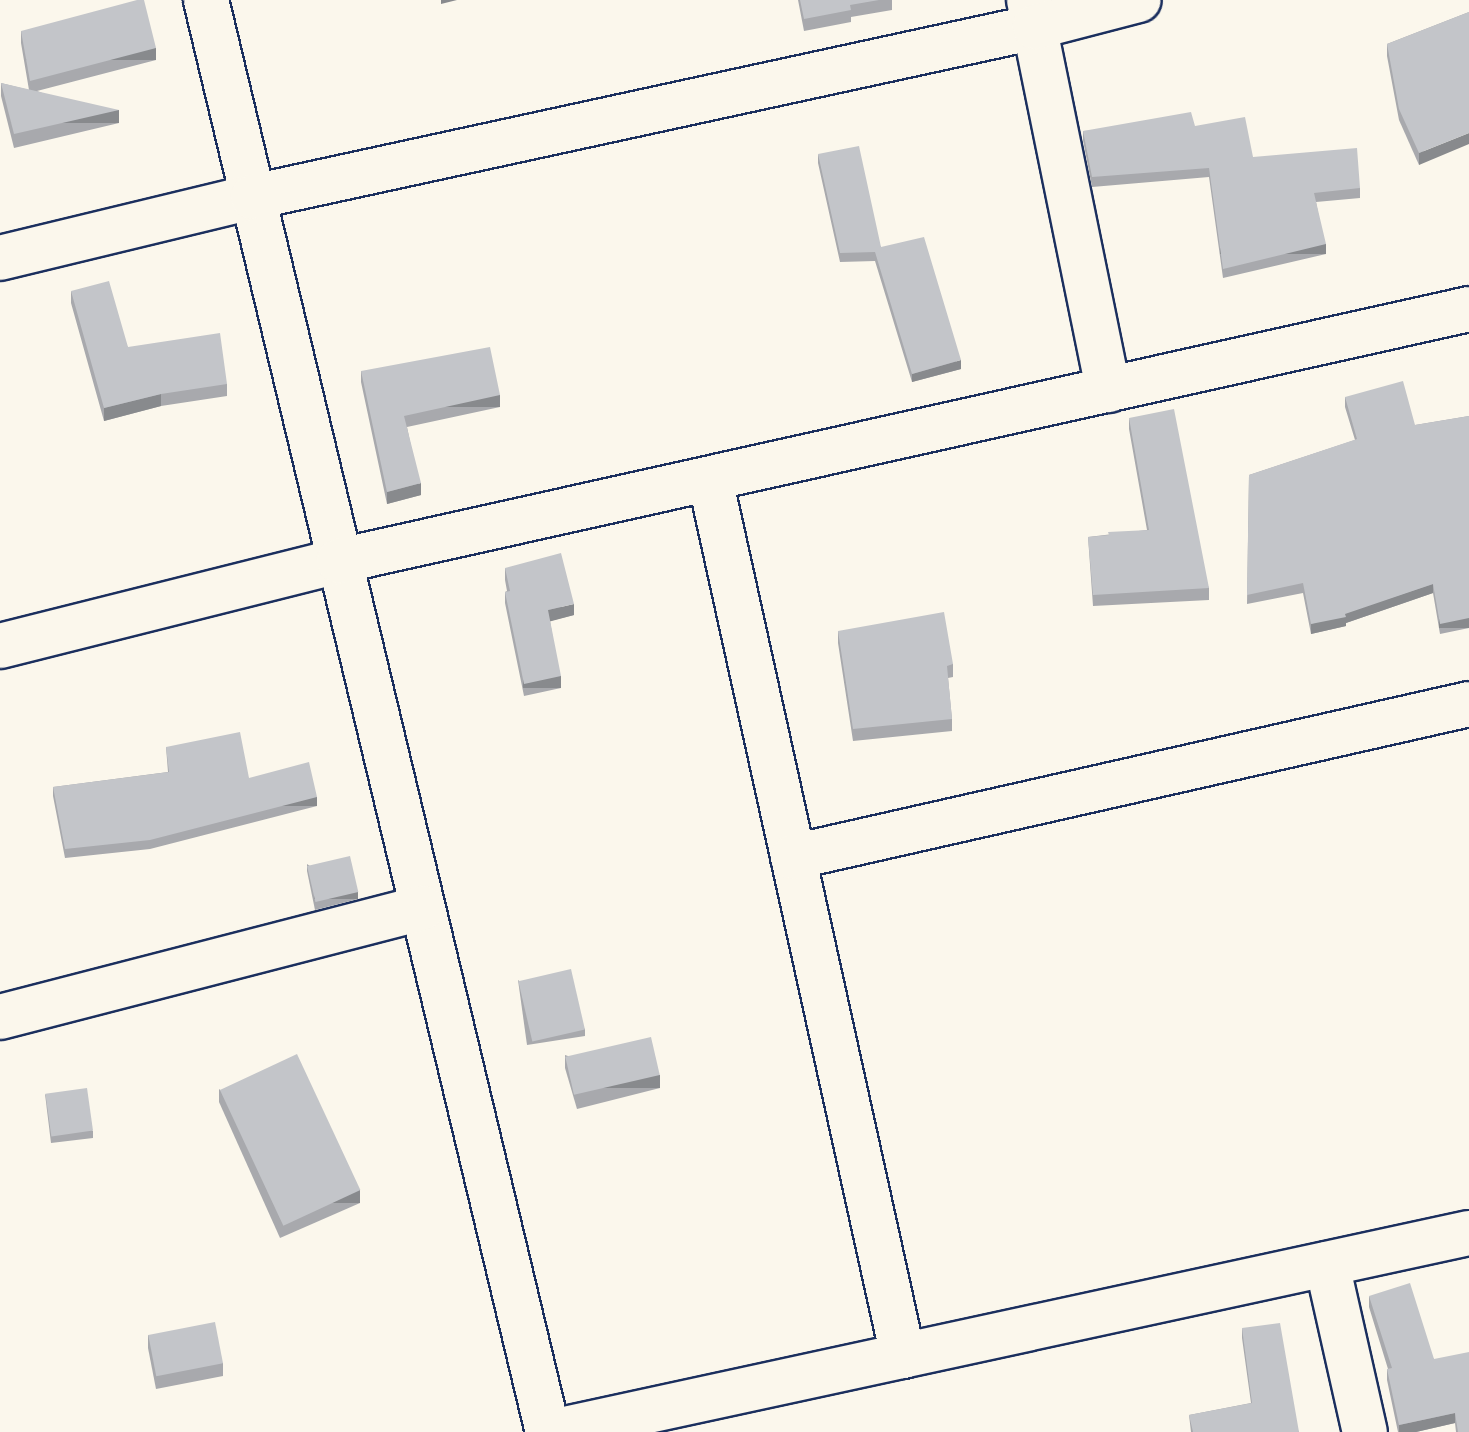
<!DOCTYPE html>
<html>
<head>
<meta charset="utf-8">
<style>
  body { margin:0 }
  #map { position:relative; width:1469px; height:1432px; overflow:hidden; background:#fbf7ec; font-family:Dekko,sans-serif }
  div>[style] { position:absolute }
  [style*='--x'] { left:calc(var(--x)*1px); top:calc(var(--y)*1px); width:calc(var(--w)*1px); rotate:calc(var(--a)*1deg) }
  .roads { filter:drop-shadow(2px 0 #1b2f5e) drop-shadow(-2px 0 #1b2f5e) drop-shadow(0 2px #1b2f5e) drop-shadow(0 -2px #1b2f5e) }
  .minor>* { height:44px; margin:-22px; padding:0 22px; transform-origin:22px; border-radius:22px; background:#fbf7ec }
  .wall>* { inset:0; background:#a8a9ad }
  .shaded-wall>* { inset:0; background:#888a8d; transform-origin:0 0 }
  .building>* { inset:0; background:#c3c5c9; transform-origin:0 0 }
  span { translate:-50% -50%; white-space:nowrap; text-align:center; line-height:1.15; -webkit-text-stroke:6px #fbf7ec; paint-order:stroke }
</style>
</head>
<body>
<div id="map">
  <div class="roads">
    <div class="minor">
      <i style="--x:206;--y:0;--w:1472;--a:76.57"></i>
      <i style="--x:1029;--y:0;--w:398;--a:78.5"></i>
      <i style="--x:0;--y:258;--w:260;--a:-13.6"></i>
      <i style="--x:253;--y:197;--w:800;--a:-12.26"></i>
      <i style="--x:1035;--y:27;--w:107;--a:-14.6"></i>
      <i style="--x:710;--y:479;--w:898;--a:77.59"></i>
      <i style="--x:0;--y:646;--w:349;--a:-14.1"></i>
      <i style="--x:339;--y:561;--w:1158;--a:-12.57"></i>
      <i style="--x:793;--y:857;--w:693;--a:-12.75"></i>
      <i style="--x:0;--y:1017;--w:436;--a:-14.5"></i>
      <i style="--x:1327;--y:1264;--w:172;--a:77.3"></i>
      <i style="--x:551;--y:1432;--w:939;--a:-12.23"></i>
    </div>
  </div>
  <div class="wall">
    <i style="clip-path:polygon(798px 0,892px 0,892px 10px,851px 17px,851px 22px,804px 31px)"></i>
    <i style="clip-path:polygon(1469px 12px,1419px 165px,1399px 120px,1387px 56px,1387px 44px)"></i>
    <i style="clip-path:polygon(21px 31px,156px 60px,37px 91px,119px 123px,14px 148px,1px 96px,1px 83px,29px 90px,21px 43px)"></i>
    <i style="clip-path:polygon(1195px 126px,1253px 157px,1360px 188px,1360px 198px,1316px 202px,1326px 254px,1223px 278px,1209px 177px,1092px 187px,1083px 140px,1083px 131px)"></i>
    <i style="clip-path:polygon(818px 154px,881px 247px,961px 369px,912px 382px,875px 261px,840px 262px,818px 163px)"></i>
    <i style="clip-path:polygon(71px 291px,128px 347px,227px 384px,227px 396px,161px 406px,104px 421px,71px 303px)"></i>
    <i style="clip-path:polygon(361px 371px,500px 407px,407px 427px,421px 495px,387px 504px,361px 382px)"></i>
    <i style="clip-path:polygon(1345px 397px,1415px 425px,1469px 416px,1469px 628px,1440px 634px,1433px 593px,1346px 623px,1346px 626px,1311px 634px,1303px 593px,1247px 604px,1249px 475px,1355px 440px,1345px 407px)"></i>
    <i style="clip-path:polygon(1129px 418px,1209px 588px,1209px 600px,1093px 606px,1088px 537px,1147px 530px,1129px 429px)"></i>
    <i style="clip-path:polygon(505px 568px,574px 615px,550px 621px,561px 688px,524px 696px,505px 603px,505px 592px,507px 591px,505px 580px)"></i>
    <i style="clip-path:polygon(838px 631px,953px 664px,953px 677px,948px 678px,952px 719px,952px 731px,853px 741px,838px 643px)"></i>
    <i style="clip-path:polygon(166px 747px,249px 778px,317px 806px,150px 849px,65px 858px,53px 796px,53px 787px,168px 772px)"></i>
    <i style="clip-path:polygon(307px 864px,358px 899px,315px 910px,307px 871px)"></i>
    <i style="clip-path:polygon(518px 980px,585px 1029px,585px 1036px,527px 1045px)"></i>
    <i style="clip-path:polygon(565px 1055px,660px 1088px,577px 1109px,565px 1068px)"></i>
    <i style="clip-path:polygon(219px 1089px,360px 1203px,280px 1238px,219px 1102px)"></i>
    <i style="clip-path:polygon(45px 1094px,93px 1131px,93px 1138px,51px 1143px)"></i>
    <i style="clip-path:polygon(1369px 1296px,1434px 1359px,1469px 1432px,1456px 1432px,1455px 1423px,1416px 1432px,1398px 1432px,1387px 1380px,1387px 1369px,1388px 1369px,1369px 1307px)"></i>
    <i style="clip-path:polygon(1242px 1328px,1299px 1432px,1191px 1432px,1189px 1415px,1251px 1403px,1242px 1338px)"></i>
    <i style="clip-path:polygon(148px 1335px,223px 1363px,223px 1376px,156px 1389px,148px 1348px)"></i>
  </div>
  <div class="shaded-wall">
    <i style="clip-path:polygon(441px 0,457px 0,441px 4px)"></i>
    <i style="left:156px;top:48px;width:12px;height:130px;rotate:90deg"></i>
    <i style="left:119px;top:110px;width:13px;height:108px;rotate:90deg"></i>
    <i style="clip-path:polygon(1469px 133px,1469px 144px,1419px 165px,1419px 153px)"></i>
    <i style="left:1326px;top:244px;width:10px;height:106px;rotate:90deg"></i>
    <i style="clip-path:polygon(961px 360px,961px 369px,912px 382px,912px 374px)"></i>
    <i style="clip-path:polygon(161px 394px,161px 406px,104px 421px,104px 408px)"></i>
    <i style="left:500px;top:395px;width:12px;height:98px;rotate:90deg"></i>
    <i style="clip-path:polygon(421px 483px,421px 495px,387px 504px,387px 492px)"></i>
    <i style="clip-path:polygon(1433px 584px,1433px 593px,1346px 623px,1346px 626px,1311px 634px,1311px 624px)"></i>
    <i style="clip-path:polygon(574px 604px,574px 615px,548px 622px,548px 610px)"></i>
    <i style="left:1469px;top:618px;width:10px;height:30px;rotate:90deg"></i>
    <i style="left:561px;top:676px;width:12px;height:38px;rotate:90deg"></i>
    <i style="left:317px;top:797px;width:9px;height:172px;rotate:90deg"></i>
    <i style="left:358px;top:892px;width:7px;height:44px;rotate:90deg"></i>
    <i style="left:660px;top:1075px;width:13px;height:86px;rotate:90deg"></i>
    <i style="left:360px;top:1190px;width:13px;height:87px;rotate:90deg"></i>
    <i style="clip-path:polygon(1455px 1413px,1455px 1423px,1416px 1432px,1399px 1432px,1399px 1425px)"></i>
  </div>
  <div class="building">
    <i style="clip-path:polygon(137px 0,144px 0,156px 48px,30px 81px,21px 31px)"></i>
    <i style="clip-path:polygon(800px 0,879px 0,850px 5px,851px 10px,804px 19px)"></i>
    <i style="clip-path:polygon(1469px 12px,1469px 133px,1419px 153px,1399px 109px,1387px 44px)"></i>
    <i style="clip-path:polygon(1px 83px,119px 110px,14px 134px)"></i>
    <i style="clip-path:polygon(1191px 112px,1195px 126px,1245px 117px,1253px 157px,1357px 148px,1360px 188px,1314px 193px,1326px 244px,1223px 269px,1209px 168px,1092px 177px,1083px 131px)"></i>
    <i style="clip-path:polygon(859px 146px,881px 247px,924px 237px,961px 360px,912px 374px,875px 252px,840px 253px,818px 154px)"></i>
    <i style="clip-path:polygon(109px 281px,128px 347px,220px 333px,227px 384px,161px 394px,104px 408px,71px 291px)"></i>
    <i style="clip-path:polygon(490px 347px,500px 395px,404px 416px,421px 483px,387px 492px,361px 371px)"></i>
    <i style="clip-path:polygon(1403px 381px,1415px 425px,1469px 416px,1469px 618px,1440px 624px,1433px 584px,1345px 614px,1346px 617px,1311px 624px,1303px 583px,1247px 595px,1249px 475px,1357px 439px,1345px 397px)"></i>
    <i style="clip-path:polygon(1174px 409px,1209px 588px,1093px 595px,1088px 537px,1109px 535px,1108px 532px,1149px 530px,1129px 418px)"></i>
    <i style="clip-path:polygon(561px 553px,574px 604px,548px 610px,561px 676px,524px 684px,505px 592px,510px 591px,505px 568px)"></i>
    <i style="clip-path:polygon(944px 612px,953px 664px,947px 666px,952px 719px,853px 729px,838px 631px)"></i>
    <i style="clip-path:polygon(240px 732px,249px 778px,309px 762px,317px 797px,150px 840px,65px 849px,53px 787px,169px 772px,166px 747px)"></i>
    <i style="left:350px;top:856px;width:37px;height:44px;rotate:77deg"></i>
    <i style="left:571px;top:969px;width:62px;height:54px;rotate:77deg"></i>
    <i style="left:651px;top:1037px;width:39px;height:88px;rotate:77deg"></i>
    <i style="left:297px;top:1054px;width:150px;height:85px;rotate:65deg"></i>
    <i style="left:87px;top:1088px;width:43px;height:42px;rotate:82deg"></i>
    <i style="clip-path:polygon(1410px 1283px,1434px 1359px,1469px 1352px,1469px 1432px,1458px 1432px,1455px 1413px,1399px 1425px,1387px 1369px,1392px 1368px,1369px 1296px)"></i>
    <i style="left:215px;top:1322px;width:42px;height:68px;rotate:79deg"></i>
    <i style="clip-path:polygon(1280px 1323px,1299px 1432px,1193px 1432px,1189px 1415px,1252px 1403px,1242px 1328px)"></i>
  </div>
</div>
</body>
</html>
